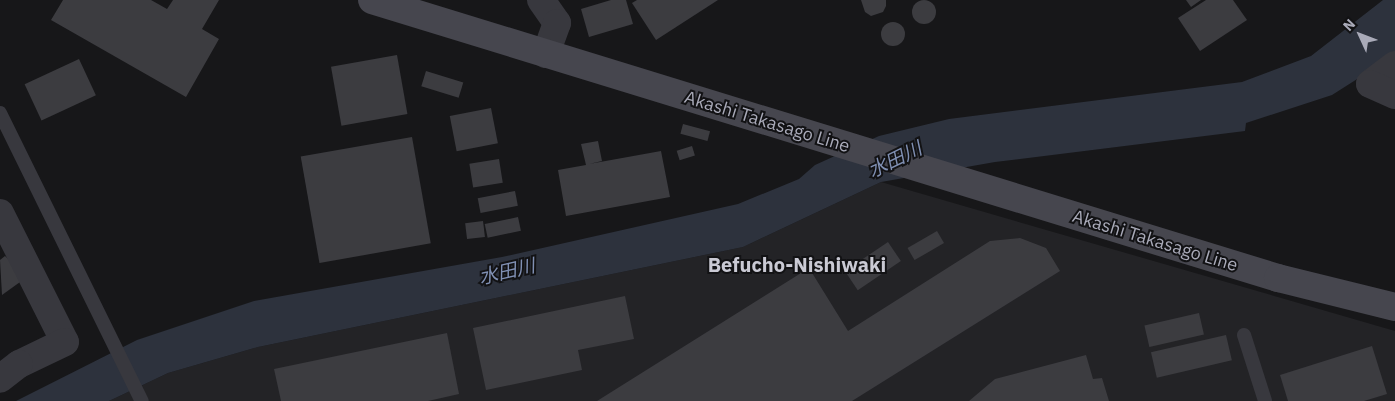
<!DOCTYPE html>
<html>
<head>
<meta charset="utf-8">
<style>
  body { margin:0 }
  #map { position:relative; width:1395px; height:401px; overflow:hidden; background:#171719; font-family:"IBM Plex Sans","Noto Sans JP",sans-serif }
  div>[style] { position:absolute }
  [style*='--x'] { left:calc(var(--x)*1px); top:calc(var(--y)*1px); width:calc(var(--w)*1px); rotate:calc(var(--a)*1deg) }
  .built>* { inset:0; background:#232326 }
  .water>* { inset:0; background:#2d323d }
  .building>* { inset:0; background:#3c3c40; transform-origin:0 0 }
  .round { border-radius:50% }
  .lane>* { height:14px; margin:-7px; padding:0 7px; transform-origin:7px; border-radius:7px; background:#38383e }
  .street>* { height:28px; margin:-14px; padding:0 14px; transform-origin:14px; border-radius:14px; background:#38383e }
  .secondary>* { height:28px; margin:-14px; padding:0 14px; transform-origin:14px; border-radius:14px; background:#46464e }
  span { translate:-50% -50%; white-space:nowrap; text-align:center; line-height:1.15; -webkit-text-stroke:4px #121214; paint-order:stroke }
  .street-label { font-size:18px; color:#a9aab8 }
  .water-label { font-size:19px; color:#8090b3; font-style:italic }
  .quarter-label { font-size:20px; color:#cacad4; font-weight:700 }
  .north { position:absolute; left:1335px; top:10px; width:50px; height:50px; -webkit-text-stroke:4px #121214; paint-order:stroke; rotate:313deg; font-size:14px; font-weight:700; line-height:20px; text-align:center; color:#a9aab8 }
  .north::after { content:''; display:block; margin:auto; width:18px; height:22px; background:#a9aab8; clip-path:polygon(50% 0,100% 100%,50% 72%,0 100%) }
</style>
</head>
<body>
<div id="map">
  <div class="built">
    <i style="clip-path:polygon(881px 182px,1395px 331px,1395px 401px,109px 401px,168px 373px,258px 347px,743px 247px)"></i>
  </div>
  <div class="water">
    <i style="clip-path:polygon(1383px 0,1395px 0,1395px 55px,1332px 95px,1246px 123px,1245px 131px,995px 162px,881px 182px,743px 247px,258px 347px,168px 373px,109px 401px,16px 401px,137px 340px,254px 301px,502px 257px,738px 204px,799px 179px,815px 165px,879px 136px,949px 119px,1242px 82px,1311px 56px)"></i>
  </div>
  <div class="building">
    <i style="clip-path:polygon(63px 0,151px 0,167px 9px,173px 0,219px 0,202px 29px,219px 39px,186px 97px,51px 20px)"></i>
    <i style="clip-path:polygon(611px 0,626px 0,633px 24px,589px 37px,581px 9px)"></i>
    <i style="clip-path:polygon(637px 0,718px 0,656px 40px,632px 3px)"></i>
    <i style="clip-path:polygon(861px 0,886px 0,886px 6px,883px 12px,871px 16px,865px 12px)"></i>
    <i style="clip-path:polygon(1186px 0,1201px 0,1191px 7px)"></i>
    <i style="clip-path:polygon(1206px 0,1233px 0,1247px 20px,1200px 51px,1178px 18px)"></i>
    <i class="round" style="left:912px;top:0;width:24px;height:24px"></i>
    <i class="round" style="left:881px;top:22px;width:24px;height:24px"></i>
    <i style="left:397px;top:55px;width:60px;height:67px;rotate:80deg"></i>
    <i style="left:79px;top:59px;width:40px;height:60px;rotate:65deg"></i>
    <i style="left:426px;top:71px;width:39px;height:16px;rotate:17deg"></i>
    <i style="left:491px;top:108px;width:36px;height:42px;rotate:79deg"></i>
    <i style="left:683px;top:124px;width:28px;height:10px;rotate:15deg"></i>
    <i style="left:412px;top:137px;width:108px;height:113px;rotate:80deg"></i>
    <i style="clip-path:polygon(598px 141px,602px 161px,589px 164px,661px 151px,670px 197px,566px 216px,558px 170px,586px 165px,581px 144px)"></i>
    <i style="left:692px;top:146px;width:10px;height:16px;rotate:73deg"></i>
    <i style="left:499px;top:159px;width:24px;height:30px;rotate:81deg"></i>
    <i style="left:515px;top:191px;width:15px;height:38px;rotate:79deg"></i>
    <i style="left:518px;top:217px;width:14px;height:34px;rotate:78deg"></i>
    <i style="left:483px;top:221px;width:16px;height:18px;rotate:83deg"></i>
    <i style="left:937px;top:231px;width:14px;height:34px;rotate:60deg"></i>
    <i style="clip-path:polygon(1020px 238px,1046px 248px,1060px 271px,852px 401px,597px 401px,809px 268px,848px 331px,990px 241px)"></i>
    <i style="left:888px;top:242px;width:23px;height:52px;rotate:56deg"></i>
    <i style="clip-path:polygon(5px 256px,27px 277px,2px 295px,0 260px)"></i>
    <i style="clip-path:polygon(625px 296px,634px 339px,578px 350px,582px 370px,486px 390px,473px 328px)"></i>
    <i style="left:1199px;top:313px;width:22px;height:56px;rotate:77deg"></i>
    <i style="clip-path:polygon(447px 333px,459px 394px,428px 401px,281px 401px,274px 369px)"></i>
    <i style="left:1226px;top:335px;width:26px;height:77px;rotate:77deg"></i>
    <i style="clip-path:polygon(1372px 346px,1387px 394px,1364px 401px,1288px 401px,1280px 375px)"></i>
    <i style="clip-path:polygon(1086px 355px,1093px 379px,1102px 378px,1109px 401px,969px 401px,995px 379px)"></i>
  </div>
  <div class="lane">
    <i style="--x:0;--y:113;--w:321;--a:63.8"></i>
    <i style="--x:1244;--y:335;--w:69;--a:72.3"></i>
  </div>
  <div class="street">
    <i style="--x:541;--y:0;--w:28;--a:55"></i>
    <i style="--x:557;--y:23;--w:33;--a:110"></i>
    <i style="--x:1395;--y:65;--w:31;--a:143"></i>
    <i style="--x:1370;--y:84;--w:27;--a:24"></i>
    <i style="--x:0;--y:213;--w:144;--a:63.3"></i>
    <i style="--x:65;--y:342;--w:51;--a:154.4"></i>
    <i style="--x:19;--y:364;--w:24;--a:142"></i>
  </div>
  <div class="secondary">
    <i style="--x:372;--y:0;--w:948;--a:17.06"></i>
    <i style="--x:1278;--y:278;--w:121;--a:13.9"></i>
  </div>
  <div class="street-label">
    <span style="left:767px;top:122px;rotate:17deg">Akashi Takasago Line</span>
    <span style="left:1155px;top:241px;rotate:17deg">Akashi Takasago Line</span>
  </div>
  <div class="water-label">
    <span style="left:895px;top:160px;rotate:-26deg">水田川</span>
    <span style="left:507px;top:272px;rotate:-13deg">水田川</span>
  </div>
  <div class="quarter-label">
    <span style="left:797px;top:264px">Befucho-Nishiwaki</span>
  </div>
  <div class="north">N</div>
</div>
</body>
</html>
